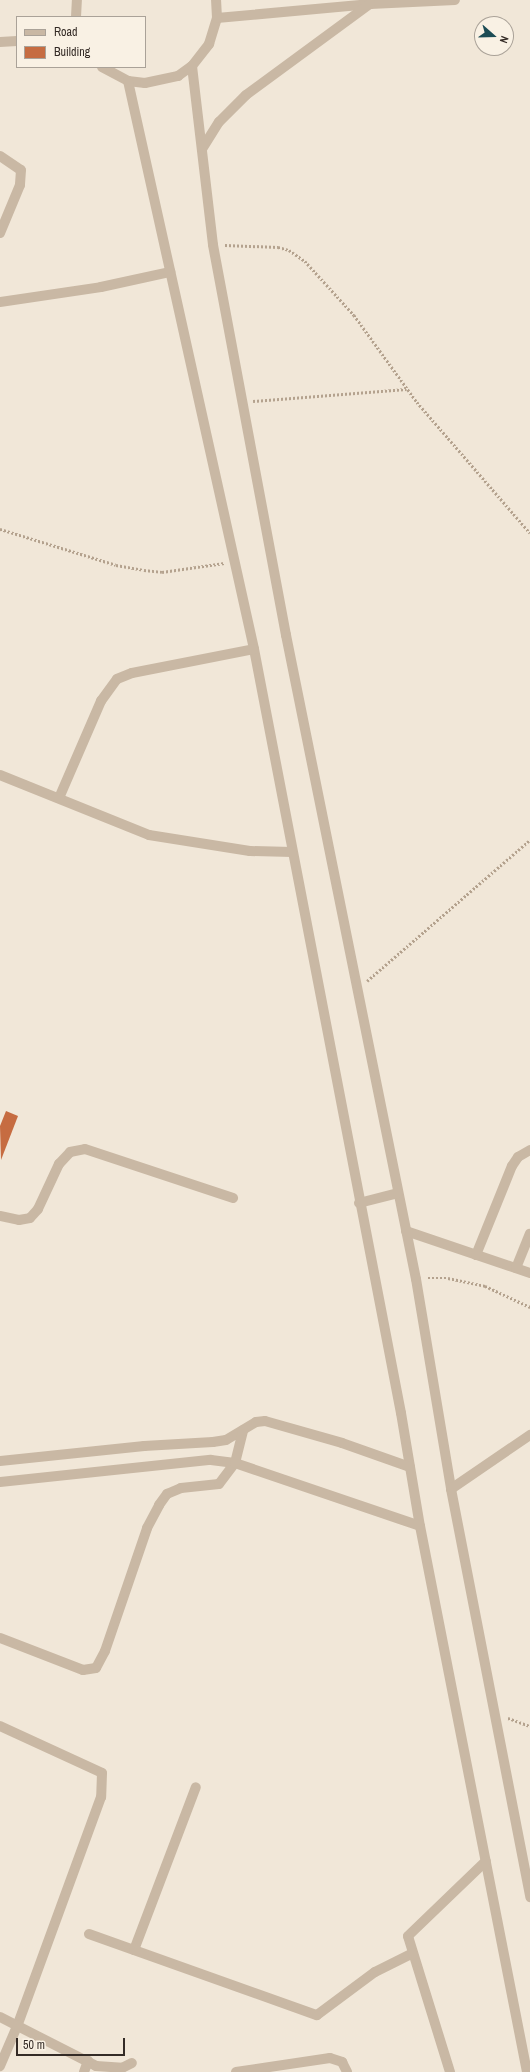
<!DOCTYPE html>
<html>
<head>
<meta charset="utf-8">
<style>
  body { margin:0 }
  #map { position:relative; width:530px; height:2072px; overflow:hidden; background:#f1e7d8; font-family:"Archivo Narrow",sans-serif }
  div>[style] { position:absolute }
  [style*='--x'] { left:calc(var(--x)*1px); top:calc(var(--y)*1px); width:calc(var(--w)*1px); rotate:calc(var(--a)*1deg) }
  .building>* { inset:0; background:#c66c41 }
  .path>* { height:2.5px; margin-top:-1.25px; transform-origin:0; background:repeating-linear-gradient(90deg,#b4a28e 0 2px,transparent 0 4px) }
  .minor>* { height:10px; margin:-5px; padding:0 5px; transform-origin:5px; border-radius:5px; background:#c9b8a4 }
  span { translate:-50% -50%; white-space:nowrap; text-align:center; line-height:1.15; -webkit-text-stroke:3px #f9f1e4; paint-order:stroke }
  .legend { position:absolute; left:16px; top:16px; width:130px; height:52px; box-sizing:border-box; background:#f9f1e4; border:1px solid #aaa298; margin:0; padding:5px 7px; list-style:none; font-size:12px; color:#342b26 }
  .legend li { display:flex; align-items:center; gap:8px; height:20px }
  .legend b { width:20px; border:1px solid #aaa298 }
  .north { position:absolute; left:474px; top:16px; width:40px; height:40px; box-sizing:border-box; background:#f9f1e4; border:1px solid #aaa298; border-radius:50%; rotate:110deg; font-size:11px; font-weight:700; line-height:16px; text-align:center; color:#342b26 }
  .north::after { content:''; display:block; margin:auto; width:14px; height:18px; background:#1c4c55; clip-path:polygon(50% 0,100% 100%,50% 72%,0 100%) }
  .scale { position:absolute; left:16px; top:2038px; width:109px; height:18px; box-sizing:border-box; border:2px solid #342b26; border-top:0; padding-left:5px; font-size:12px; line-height:14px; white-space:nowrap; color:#342b26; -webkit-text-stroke:3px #f9f1e4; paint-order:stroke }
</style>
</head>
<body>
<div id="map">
  <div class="building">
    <i style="clip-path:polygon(6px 1111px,18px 1116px,1px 1160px,0 1126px)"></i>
  </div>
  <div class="path">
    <i style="--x:225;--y:245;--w:53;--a:2.2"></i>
    <i style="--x:278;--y:247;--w:11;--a:15"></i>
    <i style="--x:289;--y:250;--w:19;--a:35"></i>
    <i style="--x:305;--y:261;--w:73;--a:47.8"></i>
    <i style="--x:354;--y:315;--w:107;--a:54.1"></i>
    <i style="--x:417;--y:402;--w:173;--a:49.2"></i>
    <i style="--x:253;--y:401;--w:154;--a:-4.5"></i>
    <i style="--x:0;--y:529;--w:121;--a:17.2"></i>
    <i style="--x:116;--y:565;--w:28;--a:10"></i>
    <i style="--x:144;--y:570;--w:18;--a:6"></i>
    <i style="--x:162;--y:572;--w:63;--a:-8.3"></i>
    <i style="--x:367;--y:981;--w:216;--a:-40.9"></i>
    <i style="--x:428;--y:1278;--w:20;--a:0"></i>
    <i style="--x:448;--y:1278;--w:38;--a:12"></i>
    <i style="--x:485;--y:1286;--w:50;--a:25"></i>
    <i style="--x:508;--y:1718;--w:23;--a:20"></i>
  </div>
  <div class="minor">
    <i style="--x:76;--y:17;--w:17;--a:-87"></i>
    <i style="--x:217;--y:18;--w:154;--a:-5.2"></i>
    <i style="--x:370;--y:4;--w:85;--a:-2.7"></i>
    <i style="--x:0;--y:42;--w:17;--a:-3"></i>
    <i style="--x:192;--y:66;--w:180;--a:83.3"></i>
    <i style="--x:213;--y:245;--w:397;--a:79.4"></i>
    <i style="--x:286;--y:635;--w:657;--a:78.59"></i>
    <i style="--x:416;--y:1279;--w:213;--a:80.5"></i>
    <i style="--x:451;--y:1489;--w:416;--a:79"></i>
    <i style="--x:102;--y:67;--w:30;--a:28"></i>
    <i style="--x:128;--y:81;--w:17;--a:7"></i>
    <i style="--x:145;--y:83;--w:34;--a:-12"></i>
    <i style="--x:178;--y:76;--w:17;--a:-36"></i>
    <i style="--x:192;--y:66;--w:28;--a:-52"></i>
    <i style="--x:209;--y:44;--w:27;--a:-73"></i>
    <i style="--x:217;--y:18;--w:18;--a:-93"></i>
    <i style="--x:128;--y:81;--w:582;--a:77.49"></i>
    <i style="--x:254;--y:649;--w:778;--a:79.11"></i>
    <i style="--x:401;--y:1413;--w:115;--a:80.5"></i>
    <i style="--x:420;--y:1526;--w:556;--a:78.91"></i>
    <i style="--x:202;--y:149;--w:32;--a:-58"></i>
    <i style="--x:219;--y:122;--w:38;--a:-45"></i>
    <i style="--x:246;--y:95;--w:154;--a:-36.3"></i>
    <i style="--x:0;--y:156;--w:25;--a:34"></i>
    <i style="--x:21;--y:170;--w:15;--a:94"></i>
    <i style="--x:20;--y:185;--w:52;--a:112.6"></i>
    <i style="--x:0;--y:302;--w:102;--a:-8.4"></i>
    <i style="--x:101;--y:287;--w:71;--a:-12.3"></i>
    <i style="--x:0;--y:775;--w:161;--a:21.9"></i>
    <i style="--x:149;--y:835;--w:102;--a:9"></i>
    <i style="--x:250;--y:851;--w:42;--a:1.4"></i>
    <i style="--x:59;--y:798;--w:106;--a:-66.6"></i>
    <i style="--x:101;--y:701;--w:27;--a:-54"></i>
    <i style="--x:117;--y:679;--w:16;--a:-22"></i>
    <i style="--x:132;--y:673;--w:124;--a:-11.1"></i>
    <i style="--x:359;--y:1203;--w:40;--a:-14.4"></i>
    <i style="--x:0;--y:1216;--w:19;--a:12"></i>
    <i style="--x:19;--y:1220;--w:11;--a:-10"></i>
    <i style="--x:30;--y:1218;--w:12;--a:-48"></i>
    <i style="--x:38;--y:1209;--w:50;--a:-65"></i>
    <i style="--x:59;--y:1164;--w:16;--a:-47"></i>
    <i style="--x:70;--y:1152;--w:15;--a:-11"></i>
    <i style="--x:85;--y:1149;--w:156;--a:18.3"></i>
    <i style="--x:406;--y:1231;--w:131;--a:18.7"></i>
    <i style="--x:476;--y:1255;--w:96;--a:-68"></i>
    <i style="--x:512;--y:1166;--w:11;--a:-56"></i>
    <i style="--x:518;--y:1157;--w:14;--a:-30"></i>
    <i style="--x:516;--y:1268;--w:37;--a:-68"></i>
    <i style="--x:0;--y:1461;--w:145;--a:-5.9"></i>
    <i style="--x:144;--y:1446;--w:69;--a:-3.3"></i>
    <i style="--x:213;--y:1442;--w:13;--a:-9"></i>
    <i style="--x:226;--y:1440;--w:35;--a:-31"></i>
    <i style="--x:256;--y:1422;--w:9;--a:-6"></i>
    <i style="--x:265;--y:1421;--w:80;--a:15.9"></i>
    <i style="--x:342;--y:1443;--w:72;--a:19.4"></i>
    <i style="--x:0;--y:1482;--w:212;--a:-6"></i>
    <i style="--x:211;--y:1460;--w:24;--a:7"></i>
    <i style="--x:235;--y:1463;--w:195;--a:18.8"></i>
    <i style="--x:451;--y:1489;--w:96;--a:-34.4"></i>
    <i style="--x:0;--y:1638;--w:89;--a:21.1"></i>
    <i style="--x:83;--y:1670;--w:13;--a:-9"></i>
    <i style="--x:96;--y:1668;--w:19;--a:-62"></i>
    <i style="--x:105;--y:1651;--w:130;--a:-71.1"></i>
    <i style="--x:147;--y:1528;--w:26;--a:-62"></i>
    <i style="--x:159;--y:1505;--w:14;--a:-54"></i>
    <i style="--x:167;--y:1494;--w:15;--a:-23"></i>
    <i style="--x:181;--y:1488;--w:38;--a:-6"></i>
    <i style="--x:219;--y:1484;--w:26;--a:-53"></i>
    <i style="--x:235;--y:1463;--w:34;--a:-76"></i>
    <i style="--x:0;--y:1726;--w:112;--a:24.7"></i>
    <i style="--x:102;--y:1773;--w:24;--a:92"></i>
    <i style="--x:101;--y:1797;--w:242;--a:110.1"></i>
    <i style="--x:18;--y:2024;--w:46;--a:113.2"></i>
    <i style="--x:89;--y:1934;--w:242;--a:19.6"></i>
    <i style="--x:317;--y:2015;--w:72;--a:-36.6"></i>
    <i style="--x:375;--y:1972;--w:42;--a:-26.6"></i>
    <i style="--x:134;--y:1950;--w:174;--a:-69.2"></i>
    <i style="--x:0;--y:2017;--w:108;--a:27"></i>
    <i style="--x:96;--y:2066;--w:26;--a:4"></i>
    <i style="--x:122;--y:2068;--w:11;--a:-27"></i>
    <i style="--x:84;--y:2072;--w:12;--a:-70"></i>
    <i style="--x:236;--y:2072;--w:95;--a:-8.5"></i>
    <i style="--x:330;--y:2058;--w:13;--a:18"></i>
    <i style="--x:342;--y:2062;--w:11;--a:63"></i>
    <i style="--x:450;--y:2072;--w:142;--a:-107.2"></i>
    <i style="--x:408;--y:1936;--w:108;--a:-43.9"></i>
  </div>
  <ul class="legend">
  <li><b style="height:5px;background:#c9b8a4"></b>Road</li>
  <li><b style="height:11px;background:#c66c41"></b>Building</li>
  </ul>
  <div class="north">N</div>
  <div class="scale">50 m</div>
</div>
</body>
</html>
